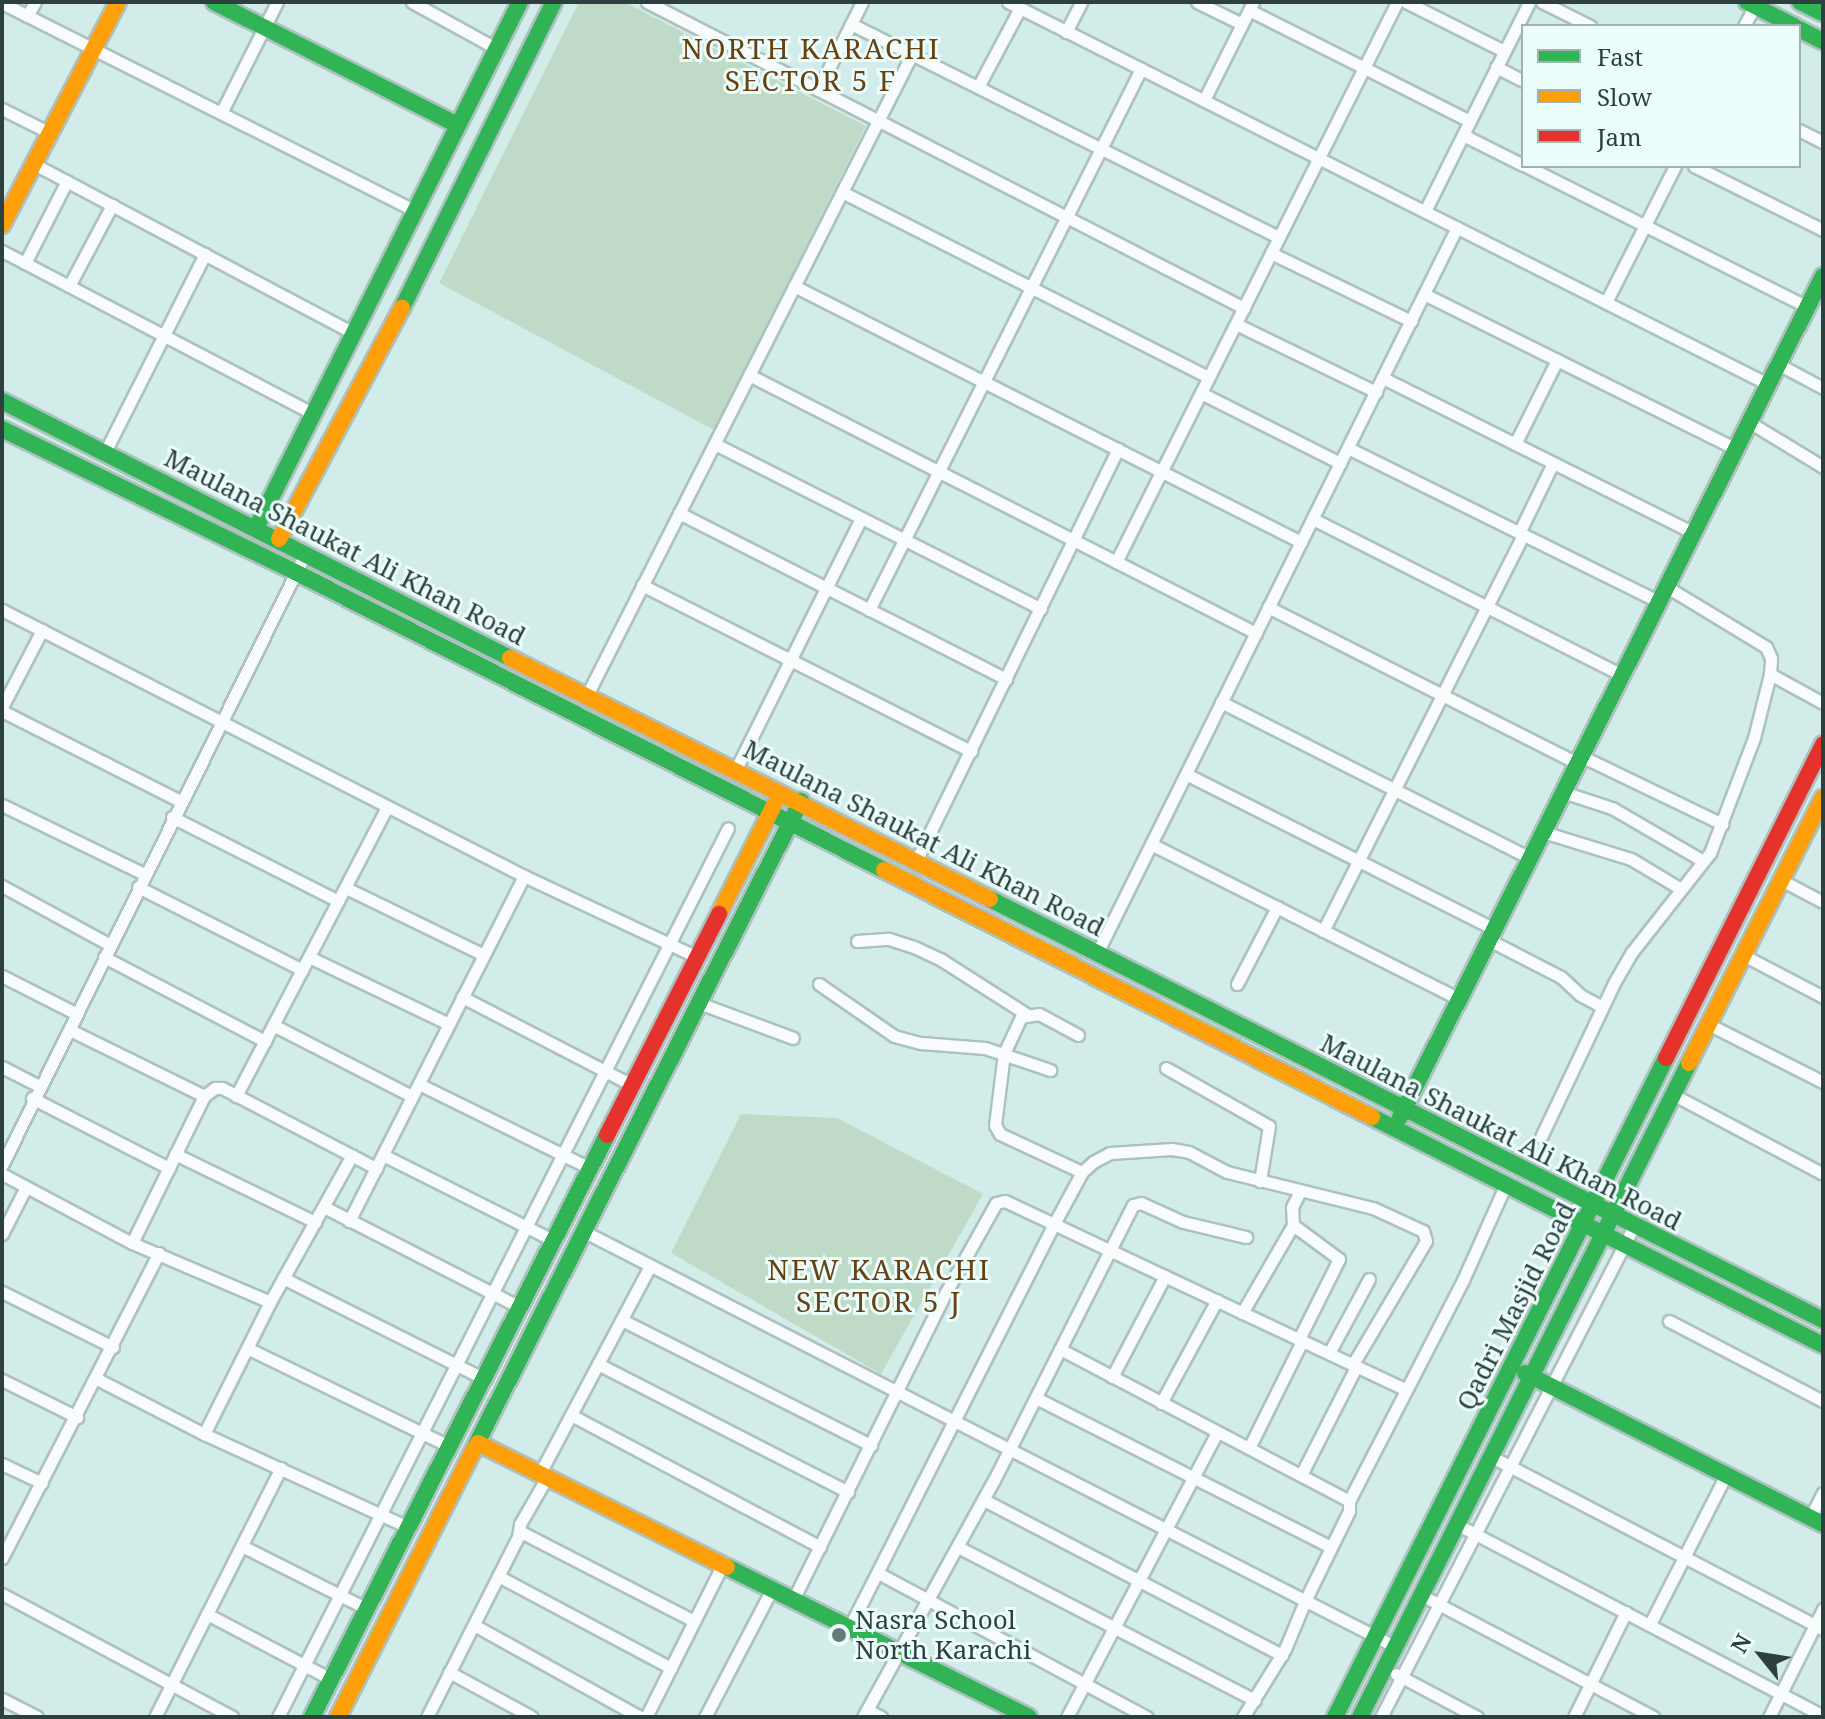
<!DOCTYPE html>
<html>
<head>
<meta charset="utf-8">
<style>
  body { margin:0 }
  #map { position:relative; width:1825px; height:1719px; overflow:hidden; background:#d2ecea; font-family:"Noto Serif",serif }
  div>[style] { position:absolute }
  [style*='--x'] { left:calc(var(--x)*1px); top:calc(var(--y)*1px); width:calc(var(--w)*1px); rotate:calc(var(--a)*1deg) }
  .green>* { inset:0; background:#bfdbc7 }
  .roads { filter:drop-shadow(2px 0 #adc1bf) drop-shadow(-2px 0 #adc1bf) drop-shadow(0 2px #adc1bf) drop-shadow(0 -2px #adc1bf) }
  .street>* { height:11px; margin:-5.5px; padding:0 5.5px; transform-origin:5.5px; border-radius:5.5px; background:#f8fcfc }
  .fast>* { height:16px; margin:-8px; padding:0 8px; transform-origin:8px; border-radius:8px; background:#30b455 }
  .slow>* { height:16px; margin:-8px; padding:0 8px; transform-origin:8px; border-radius:8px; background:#ff9f0a }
  .jam>* { height:16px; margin:-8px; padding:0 8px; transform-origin:8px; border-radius:8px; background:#e5322d }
  .dots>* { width:22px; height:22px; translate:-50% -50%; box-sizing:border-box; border:4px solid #ebfefc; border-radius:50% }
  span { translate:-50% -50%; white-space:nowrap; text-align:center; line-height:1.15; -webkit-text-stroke:6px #ebfefc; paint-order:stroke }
  .street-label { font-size:26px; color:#2d3f3e }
  .poi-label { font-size:26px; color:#2d3f3e }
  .left { translate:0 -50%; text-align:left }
  .neighbourhood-label { font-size:28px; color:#684113; letter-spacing:2px }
  .frame { position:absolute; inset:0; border:4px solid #2d3f3e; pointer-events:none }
  .legend { position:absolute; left:1521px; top:24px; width:280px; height:144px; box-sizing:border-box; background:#ebfefc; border:2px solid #9fb2b0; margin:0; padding:10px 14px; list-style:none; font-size:24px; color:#2d3f3e }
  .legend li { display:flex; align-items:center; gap:16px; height:40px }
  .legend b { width:40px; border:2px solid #9fb2b0 }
  .north { position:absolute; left:1721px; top:1615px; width:80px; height:80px; -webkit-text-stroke:6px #ebfefc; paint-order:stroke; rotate:300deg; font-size:22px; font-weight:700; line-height:32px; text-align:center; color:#2d3f3e }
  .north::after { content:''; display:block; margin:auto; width:28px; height:36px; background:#2d3f3e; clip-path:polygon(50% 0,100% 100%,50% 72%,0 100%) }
</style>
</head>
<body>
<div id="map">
  <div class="green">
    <i style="clip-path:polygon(579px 2px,624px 2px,866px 126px,714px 430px,439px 283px)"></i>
    <i style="clip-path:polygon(741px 1114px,837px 1118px,983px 1194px,881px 1374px,671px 1253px)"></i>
  </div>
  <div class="roads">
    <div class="street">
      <i style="--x:412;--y:2;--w:97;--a:28.9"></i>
      <i style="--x:647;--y:2;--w:671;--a:27.14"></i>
      <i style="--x:1008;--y:2;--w:851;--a:26.69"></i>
      <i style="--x:1197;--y:2;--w:50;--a:26.1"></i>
      <i style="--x:1406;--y:2;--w:110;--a:26.6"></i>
      <i style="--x:1542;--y:2;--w:54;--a:26.6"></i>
      <i style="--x:2;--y:3;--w:462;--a:26.7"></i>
      <i style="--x:1249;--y:10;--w:247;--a:26.7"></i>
      <i style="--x:27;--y:16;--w:16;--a:-60"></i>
      <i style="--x:851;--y:24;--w:478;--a:26.5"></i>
      <i style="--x:1744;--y:26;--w:26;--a:-62"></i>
      <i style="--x:1066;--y:32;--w:34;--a:-63"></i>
      <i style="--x:1496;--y:67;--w:30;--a:27"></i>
      <i style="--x:978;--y:87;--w:89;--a:-62"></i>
      <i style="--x:818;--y:90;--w:98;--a:-63.4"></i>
      <i style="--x:1204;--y:100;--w:110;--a:-63.4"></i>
      <i style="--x:2;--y:109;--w:54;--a:26.6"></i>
      <i style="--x:221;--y:113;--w:124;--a:-63.2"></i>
      <i style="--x:1799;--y:130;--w:27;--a:27"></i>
      <i style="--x:1463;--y:135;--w:67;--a:26.6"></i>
      <i style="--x:34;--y:164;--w:361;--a:27.9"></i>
      <i style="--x:1526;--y:166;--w:314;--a:26.6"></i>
      <i style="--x:1694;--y:166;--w:144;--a:26.4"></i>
      <i style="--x:842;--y:192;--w:411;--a:26.8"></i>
      <i style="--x:1425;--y:211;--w:233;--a:-63.5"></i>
      <i style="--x:2;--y:251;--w:350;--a:27.6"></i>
      <i style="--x:1271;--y:253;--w:156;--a:25.9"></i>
      <i style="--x:25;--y:263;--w:92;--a:-62.9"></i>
      <i style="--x:69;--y:286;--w:92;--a:-62"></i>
      <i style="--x:794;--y:286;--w:568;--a:26.79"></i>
      <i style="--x:1424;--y:294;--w:348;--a:26.4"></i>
      <i style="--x:1606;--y:302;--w:153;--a:-63.1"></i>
      <i style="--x:1236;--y:324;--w:156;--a:25.9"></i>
      <i style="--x:1778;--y:364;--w:51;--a:28.1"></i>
      <i style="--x:749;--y:375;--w:569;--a:26.97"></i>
      <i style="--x:1383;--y:378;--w:347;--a:26.5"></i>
      <i style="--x:1201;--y:393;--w:156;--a:26.7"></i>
      <i style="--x:1749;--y:422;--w:87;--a:31.3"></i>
      <i style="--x:715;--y:444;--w:365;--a:26.8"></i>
      <i style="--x:1515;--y:444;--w:94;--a:-63.4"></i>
      <i style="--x:1348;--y:448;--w:347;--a:26.3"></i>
      <i style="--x:105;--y:452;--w:222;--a:-63.2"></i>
      <i style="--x:679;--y:513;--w:367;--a:26.9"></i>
      <i style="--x:1313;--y:519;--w:346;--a:26.8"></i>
      <i style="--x:1519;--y:533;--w:78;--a:-64.1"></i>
      <i style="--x:1116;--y:562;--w:627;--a:-63.35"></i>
      <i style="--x:642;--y:585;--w:369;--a:26.8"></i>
      <i style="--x:1268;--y:607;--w:346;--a:26.8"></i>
      <i style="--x:2;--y:610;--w:586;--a:27"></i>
      <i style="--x:524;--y:876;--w:191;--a:25.1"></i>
      <i style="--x:869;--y:610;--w:606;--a:-63.31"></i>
      <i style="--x:1770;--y:674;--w:60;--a:28.7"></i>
      <i style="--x:586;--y:697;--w:721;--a:-63.12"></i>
      <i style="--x:1221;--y:702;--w:346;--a:26.8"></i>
      <i style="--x:2;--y:707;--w:87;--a:-62.5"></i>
      <i style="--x:2;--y:711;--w:199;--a:26.8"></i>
      <i style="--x:1581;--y:756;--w:157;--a:25.7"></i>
      <i style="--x:736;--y:769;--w:280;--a:-63.5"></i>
      <i style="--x:1186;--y:774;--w:345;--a:26.7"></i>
      <i style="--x:1563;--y:792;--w:52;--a:18.1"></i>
      <i style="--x:1612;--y:808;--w:105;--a:30.2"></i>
      <i style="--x:2;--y:805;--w:158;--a:25.9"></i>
      <i style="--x:172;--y:817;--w:186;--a:26.8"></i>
      <i style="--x:1543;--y:832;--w:92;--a:17.1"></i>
      <i style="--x:1631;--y:859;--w:58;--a:31"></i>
      <i style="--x:1151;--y:844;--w:345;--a:26.7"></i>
      <i style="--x:916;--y:861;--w:459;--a:-63.9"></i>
      <i style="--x:1781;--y:880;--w:47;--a:27.6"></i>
      <i style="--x:2;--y:886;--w:123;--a:28.6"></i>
      <i style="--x:138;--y:887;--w:184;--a:26.8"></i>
      <i style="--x:346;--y:888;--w:153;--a:25.9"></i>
      <i style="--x:1323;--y:931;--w:444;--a:-63.2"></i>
      <i style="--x:1489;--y:940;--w:81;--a:27.2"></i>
      <i style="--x:1561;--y:977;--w:26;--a:43"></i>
      <i style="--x:1580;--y:995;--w:24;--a:28"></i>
      <i style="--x:857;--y:941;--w:32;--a:-4"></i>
      <i style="--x:889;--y:939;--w:26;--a:18"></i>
      <i style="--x:914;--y:947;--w:29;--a:25"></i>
      <i style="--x:940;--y:959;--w:102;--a:32.6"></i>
      <i style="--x:1097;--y:953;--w:810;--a:-63.62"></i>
      <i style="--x:1745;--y:956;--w:88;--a:27.7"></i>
      <i style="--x:104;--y:957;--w:182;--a:27.6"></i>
      <i style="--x:309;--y:957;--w:155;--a:25.6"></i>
      <i style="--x:2;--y:976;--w:84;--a:26.9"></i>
      <i style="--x:819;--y:984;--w:91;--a:34.7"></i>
      <i style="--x:894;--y:1036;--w:28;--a:15"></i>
      <i style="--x:921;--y:1043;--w:64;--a:4.5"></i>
      <i style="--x:985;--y:1048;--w:69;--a:18.7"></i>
      <i style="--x:1237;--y:984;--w:87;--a:-62.5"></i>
      <i style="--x:462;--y:997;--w:191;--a:27.4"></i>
      <i style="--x:699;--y:1003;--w:100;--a:20.4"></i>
      <i style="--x:273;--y:1025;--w:156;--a:27.1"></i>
      <i style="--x:1710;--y:1025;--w:127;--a:26.8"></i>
      <i style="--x:70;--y:1030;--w:149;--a:26.2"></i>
      <i style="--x:1078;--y:1035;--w:44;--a:-151.7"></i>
      <i style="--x:1039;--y:1014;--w:18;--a:171"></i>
      <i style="--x:1021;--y:1017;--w:40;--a:115"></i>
      <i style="--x:1004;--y:1053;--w:73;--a:97.1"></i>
      <i style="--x:995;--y:1125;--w:10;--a:61"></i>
      <i style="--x:1000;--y:1134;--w:90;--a:24.9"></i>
      <i style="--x:2;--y:1067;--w:42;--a:27.2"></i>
      <i style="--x:1166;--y:1068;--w:118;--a:29.4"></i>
      <i style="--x:1269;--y:1126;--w:56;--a:99.3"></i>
      <i style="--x:419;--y:1084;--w:191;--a:26.2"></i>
      <i style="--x:1674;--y:1095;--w:169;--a:27.9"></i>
      <i style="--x:236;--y:1096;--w:326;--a:-62.4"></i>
      <i style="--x:32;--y:1098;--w:154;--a:27.1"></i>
      <i style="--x:1541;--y:1137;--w:170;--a:-64.6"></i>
      <i style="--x:1614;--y:983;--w:36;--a:-60"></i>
      <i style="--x:1632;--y:952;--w:126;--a:-51.8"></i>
      <i style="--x:1710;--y:853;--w:123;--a:-69.1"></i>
      <i style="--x:1754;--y:738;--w:66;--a:-76"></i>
      <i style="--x:1770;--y:674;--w:16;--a:-86"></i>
      <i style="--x:1771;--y:658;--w:12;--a:-114"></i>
      <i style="--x:1766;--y:647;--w:116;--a:-148.8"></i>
      <i style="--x:175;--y:1154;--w:156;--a:25.9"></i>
      <i style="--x:383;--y:1155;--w:190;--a:26.6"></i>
      <i style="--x:2;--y:1165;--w:684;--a:-63.62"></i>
      <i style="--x:2;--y:1174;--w:147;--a:28"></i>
      <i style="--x:132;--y:1243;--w:150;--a:23.1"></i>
      <i style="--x:324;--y:1207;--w:219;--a:27.1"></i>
      <i style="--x:349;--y:1221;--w:387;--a:-63.1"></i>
      <i style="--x:1293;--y:1225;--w:57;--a:36.5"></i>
      <i style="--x:1339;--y:1259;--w:89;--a:116.6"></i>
      <i style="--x:583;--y:1231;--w:913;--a:27.1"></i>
      <i style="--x:2;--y:1234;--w:51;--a:-62.9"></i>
      <i style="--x:132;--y:1243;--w:164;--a:-63.9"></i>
      <i style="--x:204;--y:1096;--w:14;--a:-36"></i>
      <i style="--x:215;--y:1088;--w:7;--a:0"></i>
      <i style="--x:222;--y:1088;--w:174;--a:27.5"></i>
      <i style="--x:283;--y:1278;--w:224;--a:26.6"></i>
      <i style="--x:2;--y:1292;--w:124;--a:26.4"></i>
      <i style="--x:1242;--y:1313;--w:102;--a:-59.9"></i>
      <i style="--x:1293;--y:1225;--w:18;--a:-93"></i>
      <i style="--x:1292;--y:1207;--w:18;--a:-63"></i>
      <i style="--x:622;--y:1320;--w:279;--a:26.7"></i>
      <i style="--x:1669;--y:1321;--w:174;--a:27.5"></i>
      <i style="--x:247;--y:1348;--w:225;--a:25.9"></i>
      <i style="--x:1060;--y:1349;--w:327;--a:27.7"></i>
      <i style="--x:1349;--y:1501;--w:10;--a:90"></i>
      <i style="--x:1349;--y:1511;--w:100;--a:116.1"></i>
      <i style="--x:1305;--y:1601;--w:52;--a:112.6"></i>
      <i style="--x:1285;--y:1649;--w:80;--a:121.7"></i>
      <i style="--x:1329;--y:1353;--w:84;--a:-61.6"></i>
      <i style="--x:598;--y:1364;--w:281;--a:27.1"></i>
      <i style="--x:1112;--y:1377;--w:114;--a:-62.3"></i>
      <i style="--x:97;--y:1379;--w:120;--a:27.2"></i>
      <i style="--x:204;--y:1434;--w:224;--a:24.5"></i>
      <i style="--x:2;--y:1380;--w:84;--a:26.3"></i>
      <i style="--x:1036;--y:1398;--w:330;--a:26.8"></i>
      <i style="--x:1161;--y:1403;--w:117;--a:-61.5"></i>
      <i style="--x:571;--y:1415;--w:282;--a:27.9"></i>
      <i style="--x:204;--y:1434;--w:148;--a:-63.4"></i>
      <i style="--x:270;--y:1302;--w:168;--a:-60.8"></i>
      <i style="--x:1249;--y:1448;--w:119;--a:-63.6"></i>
      <i style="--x:1492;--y:1457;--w:373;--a:27.5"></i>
      <i style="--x:2;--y:1464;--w:44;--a:25.4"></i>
      <i style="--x:540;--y:1473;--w:232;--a:-62"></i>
      <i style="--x:1301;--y:1475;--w:121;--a:-63"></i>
      <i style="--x:984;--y:1500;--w:336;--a:27.5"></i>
      <i style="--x:1349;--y:1501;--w:249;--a:-62.7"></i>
      <i style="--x:1463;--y:1280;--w:105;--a:-65.9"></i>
      <i style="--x:1810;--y:1518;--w:28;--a:-63"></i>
      <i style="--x:1458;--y:1525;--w:412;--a:27.6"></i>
      <i style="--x:519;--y:1531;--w:197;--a:27.2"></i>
      <i style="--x:242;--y:1546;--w:140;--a:26.7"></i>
      <i style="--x:958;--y:1547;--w:334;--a:27.3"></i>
      <i style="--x:2;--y:1558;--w:343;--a:-62.8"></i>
      <i style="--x:878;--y:1573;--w:305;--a:28.2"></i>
      <i style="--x:498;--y:1576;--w:196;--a:28"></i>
      <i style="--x:2;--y:1594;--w:261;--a:28.1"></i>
      <i style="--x:1423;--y:1596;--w:260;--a:27.7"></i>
      <i style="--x:793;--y:1600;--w:342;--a:-63.6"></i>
      <i style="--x:945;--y:1294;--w:104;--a:-60.7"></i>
      <i style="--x:996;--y:1203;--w:9;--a:-13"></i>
      <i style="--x:1005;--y:1201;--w:441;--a:25.2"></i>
      <i style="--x:207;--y:1614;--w:140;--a:27.7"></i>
      <i style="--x:1650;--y:1624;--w:167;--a:-63"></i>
      <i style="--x:474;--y:1625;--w:190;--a:29"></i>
      <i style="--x:849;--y:1628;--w:453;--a:-63.1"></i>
      <i style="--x:1054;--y:1224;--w:59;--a:-61.7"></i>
      <i style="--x:1082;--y:1172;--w:15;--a:-42"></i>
      <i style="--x:1093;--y:1162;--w:19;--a:-28"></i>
      <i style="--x:1110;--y:1153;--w:62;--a:-3.7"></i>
      <i style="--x:1172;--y:1149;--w:17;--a:10"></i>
      <i style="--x:1189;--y:1152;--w:43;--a:27.8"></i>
      <i style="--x:1227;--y:1172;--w:150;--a:13.9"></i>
      <i style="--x:1373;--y:1208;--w:55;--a:24.7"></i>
      <i style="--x:1423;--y:1231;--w:10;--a:73"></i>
      <i style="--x:1426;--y:1241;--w:143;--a:120.7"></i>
      <i style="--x:449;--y:1672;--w:94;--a:28.5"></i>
      <i style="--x:1396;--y:1674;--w:92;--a:28"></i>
      <i style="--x:2;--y:1699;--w:39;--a:27"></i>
      <i style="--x:867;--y:1710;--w:16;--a:27"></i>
      <i style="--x:155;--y:1717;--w:279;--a:-63.2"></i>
      <i style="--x:278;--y:1717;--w:996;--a:-63.15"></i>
      <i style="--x:427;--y:1717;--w:202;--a:-63.2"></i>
      <i style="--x:518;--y:1537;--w:13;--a:-81"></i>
      <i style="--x:520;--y:1524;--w:54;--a:-60.1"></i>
      <i style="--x:646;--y:1717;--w:171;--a:-63.3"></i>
      <i style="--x:705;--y:1717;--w:142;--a:-62.4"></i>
      <i style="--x:863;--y:1717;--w:271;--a:-61.1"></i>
      <i style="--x:994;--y:1480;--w:308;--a:-63.2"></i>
      <i style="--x:1133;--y:1205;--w:8;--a:-14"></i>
      <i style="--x:1141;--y:1203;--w:46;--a:24.3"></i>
      <i style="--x:1183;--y:1222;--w:65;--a:13.4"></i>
      <i style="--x:1067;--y:1717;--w:322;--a:-62.2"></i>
      <i style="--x:1381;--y:1717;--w:552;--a:-62.74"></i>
      <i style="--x:1574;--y:1717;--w:117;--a:-63.7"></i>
      <i style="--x:1769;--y:1717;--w:121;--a:-63.4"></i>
    </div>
    <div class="fast">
      <i style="--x:214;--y:2;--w:272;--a:26.8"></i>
      <i style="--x:1747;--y:2;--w:53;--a:27.1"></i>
      <i style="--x:1800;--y:2;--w:25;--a:26"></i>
      <i style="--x:1799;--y:29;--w:27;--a:27"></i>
      <i style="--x:402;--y:308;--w:342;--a:-63.6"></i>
      <i style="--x:2;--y:401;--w:569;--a:26.84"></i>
      <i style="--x:2;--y:429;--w:326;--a:26"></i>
      <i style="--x:295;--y:572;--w:660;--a:26.84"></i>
      <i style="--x:256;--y:528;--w:589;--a:-63.35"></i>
      <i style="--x:990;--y:899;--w:933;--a:26.81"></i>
      <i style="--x:1372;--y:1117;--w:505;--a:26.82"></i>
      <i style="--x:1400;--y:1117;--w:941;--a:-63.3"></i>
      <i style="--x:1525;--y:1373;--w:334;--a:26.9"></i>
      <i style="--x:474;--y:1449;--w:726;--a:-63.22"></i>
      <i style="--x:727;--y:1567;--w:337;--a:26.4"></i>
      <i style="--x:312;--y:1717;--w:652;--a:-63.12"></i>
      <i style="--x:1335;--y:1717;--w:737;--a:-63.33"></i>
      <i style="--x:1360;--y:1717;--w:732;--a:-63.29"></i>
    </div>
    <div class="slow">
      <i style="--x:2;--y:225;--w:251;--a:-62.5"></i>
      <i style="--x:279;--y:539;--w:262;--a:-62"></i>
      <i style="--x:510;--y:658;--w:537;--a:26.66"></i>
      <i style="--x:884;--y:870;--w:547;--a:26.85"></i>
      <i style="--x:719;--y:914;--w:122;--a:-63.2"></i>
      <i style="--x:1689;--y:1063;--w:297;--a:-63.2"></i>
      <i style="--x:478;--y:1443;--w:278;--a:26.5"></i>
      <i style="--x:338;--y:1717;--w:301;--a:-63.1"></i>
    </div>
    <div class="jam">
      <i style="--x:1666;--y:1058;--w:351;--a:-63.4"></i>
      <i style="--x:607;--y:1135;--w:248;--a:-63.1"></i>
    </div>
  </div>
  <div class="dots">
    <i style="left:839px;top:1635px;background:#677c7a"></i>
  </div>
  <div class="street-label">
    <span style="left:345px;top:547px;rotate:27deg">Maulana Shaukat Ali Khan Road</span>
    <span style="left:924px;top:838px;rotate:27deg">Maulana Shaukat Ali Khan Road</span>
    <span style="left:1501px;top:1132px;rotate:27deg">Maulana Shaukat Ali Khan Road</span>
    <span style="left:1516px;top:1306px;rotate:-63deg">Qadri Masjid Road</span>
  </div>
  <div class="poi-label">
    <span class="left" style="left:855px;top:1635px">Nasra School<br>North Karachi</span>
  </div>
  <div class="neighbourhood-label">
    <span style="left:811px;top:64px">NORTH KARACHI<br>SECTOR 5 F</span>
    <span style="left:879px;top:1285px">NEW KARACHI<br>SECTOR 5 J</span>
  </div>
  <div class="frame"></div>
  <ul class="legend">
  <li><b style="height:10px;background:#30b455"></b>Fast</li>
  <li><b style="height:10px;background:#ff9f0a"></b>Slow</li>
  <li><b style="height:10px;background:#e5322d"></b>Jam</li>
  </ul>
  <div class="north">N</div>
</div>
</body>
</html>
